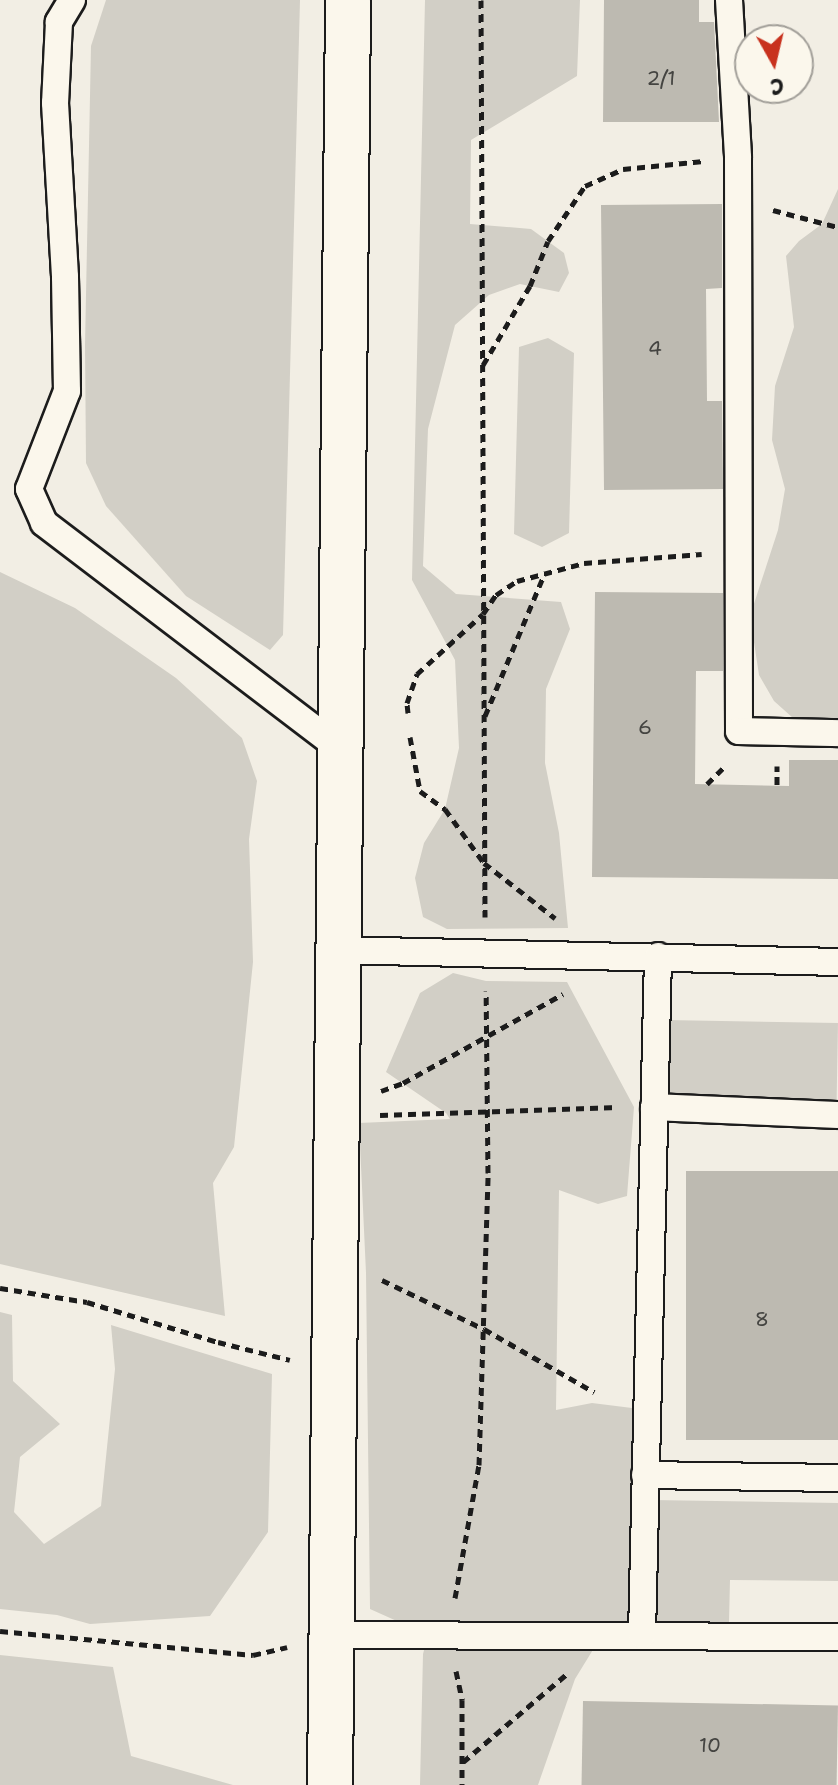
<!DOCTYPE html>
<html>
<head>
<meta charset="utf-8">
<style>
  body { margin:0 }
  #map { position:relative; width:838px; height:1785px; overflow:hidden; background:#f2eee4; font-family:"Shantell Sans",sans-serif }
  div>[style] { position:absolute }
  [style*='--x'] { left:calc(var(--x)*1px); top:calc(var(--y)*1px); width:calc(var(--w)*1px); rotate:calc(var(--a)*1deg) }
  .green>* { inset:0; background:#d2cfc6; transform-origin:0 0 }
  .building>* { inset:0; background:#bdbab1; transform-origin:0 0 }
  .path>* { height:5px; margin-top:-2.5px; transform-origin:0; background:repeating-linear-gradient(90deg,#1c1c1c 0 8px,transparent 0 14px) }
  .roads { filter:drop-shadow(2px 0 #1c1c1c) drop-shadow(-2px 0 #1c1c1c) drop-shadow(0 2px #1c1c1c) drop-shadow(0 -2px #1c1c1c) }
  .lane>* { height:26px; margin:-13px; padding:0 13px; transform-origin:13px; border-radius:13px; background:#fbf7ec }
  .secondary>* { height:44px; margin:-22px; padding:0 22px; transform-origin:22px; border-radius:22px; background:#fbf7ec }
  span { translate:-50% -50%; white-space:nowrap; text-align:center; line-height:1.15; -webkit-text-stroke:8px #fbf7ec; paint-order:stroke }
  .number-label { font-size:20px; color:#444441 }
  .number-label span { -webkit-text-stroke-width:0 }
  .north { position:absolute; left:734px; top:24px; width:80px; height:80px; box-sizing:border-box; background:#fbf7ec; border:2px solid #a29f99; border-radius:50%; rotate:172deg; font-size:22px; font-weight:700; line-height:32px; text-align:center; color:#1c1c1c }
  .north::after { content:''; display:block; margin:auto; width:28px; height:36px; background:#c8321e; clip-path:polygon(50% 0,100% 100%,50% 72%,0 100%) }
</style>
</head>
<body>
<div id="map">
  <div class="green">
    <i style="clip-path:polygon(106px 0,300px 0,283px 635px,270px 650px,186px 596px,106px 506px,86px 463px,85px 345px,91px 46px)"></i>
    <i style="clip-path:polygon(425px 0,580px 0,577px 76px,471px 140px,470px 224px,531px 229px,564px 253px,569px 273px,559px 292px,520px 284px,489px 295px,455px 325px,428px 429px,423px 566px,456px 594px,561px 602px,570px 629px,546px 689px,545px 763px,559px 833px,568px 928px,447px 929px,423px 917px,415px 878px,424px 843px,445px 809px,459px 748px,455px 660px,412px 580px)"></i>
    <i style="clip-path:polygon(838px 189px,838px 724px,793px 718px,774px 701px,759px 675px,750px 616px,778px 530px,785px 489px,772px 440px,775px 386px,794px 327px,786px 256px,799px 241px,822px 224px)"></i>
    <i style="clip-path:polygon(548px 338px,574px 353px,569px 533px,542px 547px,514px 534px,519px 347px)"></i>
    <i style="clip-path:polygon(0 572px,75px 608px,176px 678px,242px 738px,257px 781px,249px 839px,253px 962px,234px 1147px,213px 1183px,225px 1316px,0 1264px)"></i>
    <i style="clip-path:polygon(453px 973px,486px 981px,567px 982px,634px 1107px,627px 1196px,598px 1204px,559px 1190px,556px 1410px,592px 1403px,640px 1409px,634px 1623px,602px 1635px,575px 1679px,538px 1785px,420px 1785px,423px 1654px,428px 1635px,370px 1609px,366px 1273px,359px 1123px,450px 1119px,446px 1113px,386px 1072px,420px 993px)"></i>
    <i style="left:665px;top:1020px;width:173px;height:81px;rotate:1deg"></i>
    <i style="clip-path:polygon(0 1312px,12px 1315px,13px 1381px,60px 1424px,20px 1457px,14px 1512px,44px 1544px,101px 1506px,115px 1369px,111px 1325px,272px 1374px,268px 1532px,210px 1616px,90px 1624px,57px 1615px,0 1609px)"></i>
    <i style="clip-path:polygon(652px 1500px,838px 1503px,838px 1581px,730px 1580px,729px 1622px,652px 1624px)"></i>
    <i style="clip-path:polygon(0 1655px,113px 1667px,131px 1756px,233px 1785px,0 1785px)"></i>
  </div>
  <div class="building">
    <i style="clip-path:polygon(604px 0,699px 0,699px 22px,714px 22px,719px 122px,603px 122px)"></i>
    <i style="clip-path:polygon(722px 204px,722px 288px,706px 289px,707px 401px,722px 401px,723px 489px,604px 490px,601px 205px)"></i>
    <i style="clip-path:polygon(595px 592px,723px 593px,723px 671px,696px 671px,695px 784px,789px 786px,789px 760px,838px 760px,838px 879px,592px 877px)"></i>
    <i style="left:686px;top:1171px;width:152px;height:269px"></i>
    <i style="left:583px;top:1701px;width:255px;height:84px;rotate:1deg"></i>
  </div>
  <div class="path">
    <i style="--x:481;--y:0;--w:917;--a:89.75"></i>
    <i style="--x:773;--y:210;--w:67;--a:14.7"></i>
    <i style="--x:483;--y:365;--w:92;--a:-59.3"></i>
    <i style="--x:530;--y:286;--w:48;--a:-68.2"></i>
    <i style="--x:548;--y:241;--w:66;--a:-56.1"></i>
    <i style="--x:585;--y:186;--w:42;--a:-24.1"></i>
    <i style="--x:623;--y:169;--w:81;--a:-5.6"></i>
    <i style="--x:408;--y:713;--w:10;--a:-96"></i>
    <i style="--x:407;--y:703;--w:31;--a:-71"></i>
    <i style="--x:417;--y:674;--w:89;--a:-42.3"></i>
    <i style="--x:483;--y:614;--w:23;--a:-56"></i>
    <i style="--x:496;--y:595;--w:25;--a:-34"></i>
    <i style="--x:517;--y:581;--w:69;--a:-15"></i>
    <i style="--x:584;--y:563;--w:118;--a:-4.4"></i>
    <i style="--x:485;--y:716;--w:153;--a:-67.3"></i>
    <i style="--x:410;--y:737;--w:55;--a:79.5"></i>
    <i style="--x:420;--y:791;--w:31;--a:36"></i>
    <i style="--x:445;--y:809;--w:67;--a:54.2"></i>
    <i style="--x:484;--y:863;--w:90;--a:37.8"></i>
    <i style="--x:707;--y:784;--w:27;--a:-45"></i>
    <i style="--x:777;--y:785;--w:19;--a:-90"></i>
    <i style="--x:381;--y:1091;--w:23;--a:-20"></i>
    <i style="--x:403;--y:1083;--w:183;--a:-29.1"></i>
    <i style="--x:380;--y:1115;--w:238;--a:-1.9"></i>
    <i style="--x:382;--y:1280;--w:113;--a:25.7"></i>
    <i style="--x:484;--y:1329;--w:127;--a:29.8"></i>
    <i style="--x:0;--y:1288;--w:88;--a:9.1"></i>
    <i style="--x:87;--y:1302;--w:137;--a:17"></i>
    <i style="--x:218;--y:1342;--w:74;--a:14"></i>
    <i style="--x:455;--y:1598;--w:135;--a:-79.8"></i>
    <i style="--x:479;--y:1465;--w:292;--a:-88.2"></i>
    <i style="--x:488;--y:1173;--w:182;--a:-90.6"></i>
    <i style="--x:0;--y:1631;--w:254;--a:5.4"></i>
    <i style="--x:253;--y:1655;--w:35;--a:-13"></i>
    <i style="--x:456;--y:1671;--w:30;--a:78"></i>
    <i style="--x:462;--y:1700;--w:85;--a:90"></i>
    <i style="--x:463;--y:1762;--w:138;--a:-40.3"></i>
  </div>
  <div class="roads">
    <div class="lane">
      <i style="--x:72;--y:0;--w:26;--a:121"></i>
      <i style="--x:59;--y:22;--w:81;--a:92.8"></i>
      <i style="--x:55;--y:103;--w:174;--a:86.7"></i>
      <i style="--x:65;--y:277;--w:114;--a:89"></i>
      <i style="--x:67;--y:391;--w:105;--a:111.2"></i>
      <i style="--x:29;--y:489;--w:37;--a:66"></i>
      <i style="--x:44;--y:523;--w:370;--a:37.3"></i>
      <i style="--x:729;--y:0;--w:158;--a:86.7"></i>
      <i style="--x:738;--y:158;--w:573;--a:89.9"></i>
      <i style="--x:739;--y:731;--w:99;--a:1.2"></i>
      <i style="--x:337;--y:950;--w:501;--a:1.37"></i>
      <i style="--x:654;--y:1107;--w:184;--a:2.5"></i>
      <i style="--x:645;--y:1475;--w:193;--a:0.9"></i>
      <i style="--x:331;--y:1635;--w:507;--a:0.23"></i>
      <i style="--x:642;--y:1635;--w:679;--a:-88.65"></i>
    </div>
    <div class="secondary">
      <i style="--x:330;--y:1785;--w:1785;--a:-89.42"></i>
    </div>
  </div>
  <div class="number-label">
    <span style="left:661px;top:78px">2/1</span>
    <span style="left:655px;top:348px">4</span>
    <span style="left:645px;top:727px">6</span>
    <span style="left:762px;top:1319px">8</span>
    <span style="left:710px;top:1745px">10</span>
  </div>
  <div class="north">С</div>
</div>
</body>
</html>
